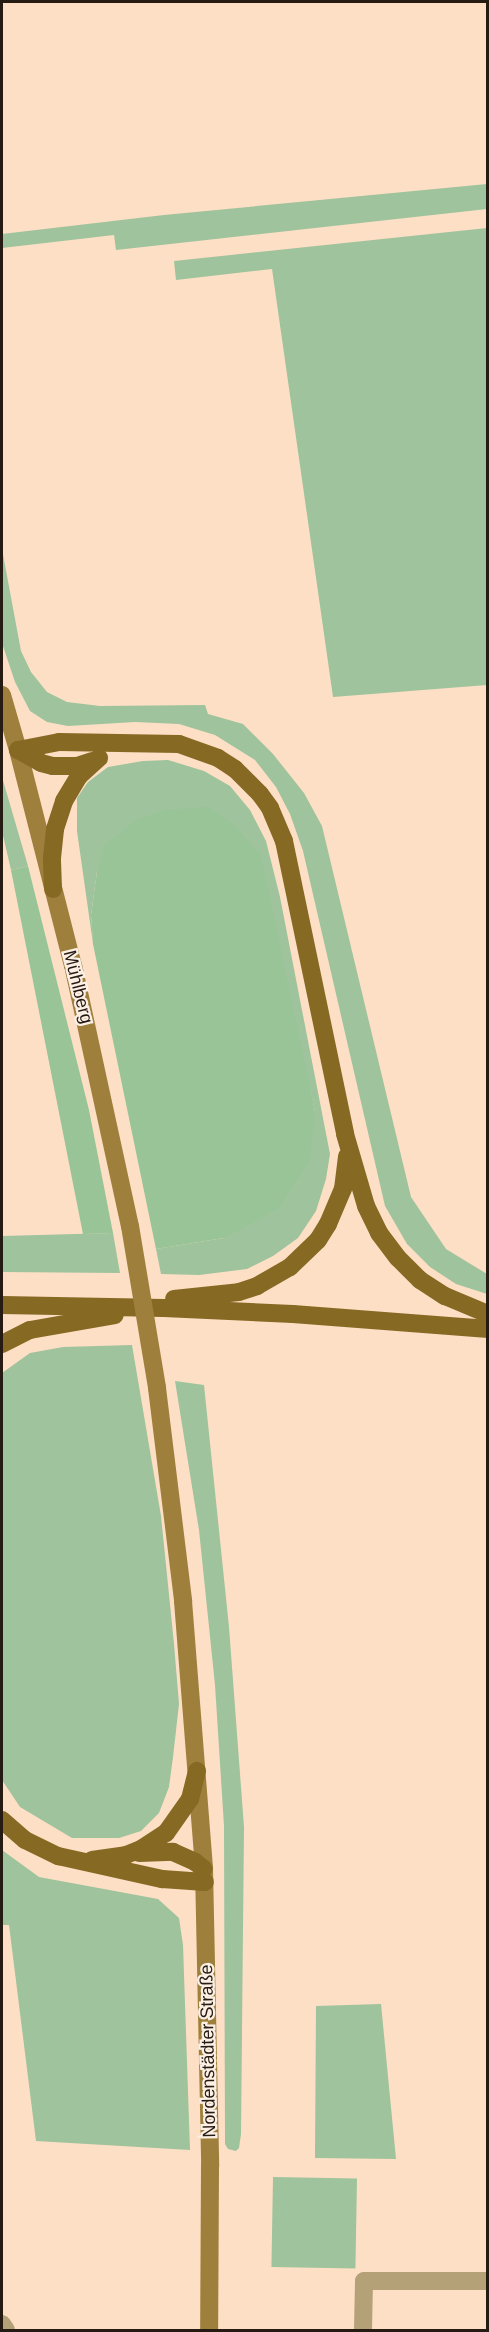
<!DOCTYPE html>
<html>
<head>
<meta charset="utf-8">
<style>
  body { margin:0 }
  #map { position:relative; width:489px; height:2332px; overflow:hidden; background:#fddfc5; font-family:Arial,sans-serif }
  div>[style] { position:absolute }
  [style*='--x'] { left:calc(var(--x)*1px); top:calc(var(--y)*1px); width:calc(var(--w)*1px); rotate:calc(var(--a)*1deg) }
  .green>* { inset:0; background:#9ec39d; transform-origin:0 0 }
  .forest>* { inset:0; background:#99c498 }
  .minor>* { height:18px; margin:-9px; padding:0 9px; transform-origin:9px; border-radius:9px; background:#b5a177 }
  .secondary>* { height:18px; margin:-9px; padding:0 9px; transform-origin:9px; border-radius:9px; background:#9e7f3c }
  .primary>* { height:18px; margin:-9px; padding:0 9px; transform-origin:9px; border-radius:9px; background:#866923 }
  .secondary-bridge>* { height:18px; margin:-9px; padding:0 9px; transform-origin:9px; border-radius:9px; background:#9e7f3c }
  span { translate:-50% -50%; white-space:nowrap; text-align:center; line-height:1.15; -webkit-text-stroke:4.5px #fcf0e5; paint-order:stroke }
  .street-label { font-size:18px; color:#261b12 }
  .frame { position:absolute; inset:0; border:3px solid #261b12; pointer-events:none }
</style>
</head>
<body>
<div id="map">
  <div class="green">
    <i style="clip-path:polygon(487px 184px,487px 209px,116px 250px,114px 235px,2px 248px,2px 234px,164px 215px)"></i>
    <i style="clip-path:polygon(487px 228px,487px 685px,333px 697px,272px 269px,176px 280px,174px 261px)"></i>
    <i style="clip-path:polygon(2px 549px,21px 651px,31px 672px,47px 692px,67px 702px,100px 706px,205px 705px,208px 714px,243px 724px,273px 754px,304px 793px,322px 826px,411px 1197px,446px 1249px,487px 1274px,487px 1294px,456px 1284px,430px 1267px,407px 1244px,385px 1206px,303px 851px,290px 814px,276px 787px,255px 760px,215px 735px,179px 724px,135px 722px,68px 726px,47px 722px,30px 711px,15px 682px,2px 643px)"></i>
    <i style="clip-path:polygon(168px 760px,204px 771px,230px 786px,250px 810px,266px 841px,280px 897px,330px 1154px,326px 1179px,316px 1211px,298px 1238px,273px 1256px,247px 1269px,199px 1275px,161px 1274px,156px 1249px,224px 1238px,315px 1111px,304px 1064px,97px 871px,91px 915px,93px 944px,77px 831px,77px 798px,88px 782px,108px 767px,143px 761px)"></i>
    <i style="clip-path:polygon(2px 777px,28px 866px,11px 870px,2px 831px)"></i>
    <i style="clip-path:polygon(113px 1233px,120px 1273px,2px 1272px,2px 1236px)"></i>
    <i style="clip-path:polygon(132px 1345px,161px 1516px,174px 1644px,179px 1704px,173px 1757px,169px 1787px,159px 1813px,141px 1831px,119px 1838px,72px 1838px,20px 1807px,2px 1780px,2px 1373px,30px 1353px,63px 1347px)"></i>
    <i style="clip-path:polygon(175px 1381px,204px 1385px,229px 1627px,244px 1827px,241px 2134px,239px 2148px,236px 2151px,228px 2149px,225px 2144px,224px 1826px,215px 1685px,199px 1530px)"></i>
    <i style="clip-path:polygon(2px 1850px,39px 1877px,158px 1899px,179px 1918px,183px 1945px,190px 2150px,36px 2141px,9px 1925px,2px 1925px)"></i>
    <i style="clip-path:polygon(381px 2004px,396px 2159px,315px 2158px,316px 2006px)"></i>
    <i style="left:273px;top:2177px;width:84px;height:90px;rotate:1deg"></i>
  </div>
  <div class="forest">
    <i style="clip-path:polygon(209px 807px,235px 826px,261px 856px,315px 1111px,310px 1159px,279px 1208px,224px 1238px,156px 1249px,93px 944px,91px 915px,97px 871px,105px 845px,136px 820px,166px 810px)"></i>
    <i style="clip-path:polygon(28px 866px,89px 1110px,113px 1233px,83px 1234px,11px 870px)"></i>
  </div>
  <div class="minor">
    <i style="--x:2;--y:2324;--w:7;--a:56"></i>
    <i style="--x:363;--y:2330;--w:49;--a:-88.8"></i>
    <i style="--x:364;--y:2281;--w:124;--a:0"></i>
  </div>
  <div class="secondary">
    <i style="--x:2;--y:695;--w:57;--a:73.8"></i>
    <i style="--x:18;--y:750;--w:222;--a:75.7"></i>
    <i style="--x:73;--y:965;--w:267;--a:77.7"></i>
    <i style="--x:157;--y:1388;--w:215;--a:83"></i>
    <i style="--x:183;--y:1601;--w:269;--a:85.5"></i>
    <i style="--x:204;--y:1869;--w:297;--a:88.8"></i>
    <i style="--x:210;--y:2166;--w:164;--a:90.3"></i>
  </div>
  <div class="primary">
    <i style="--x:18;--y:750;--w:42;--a:-11"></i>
    <i style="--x:59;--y:742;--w:120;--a:1"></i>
    <i style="--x:179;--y:744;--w:41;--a:19.7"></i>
    <i style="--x:218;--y:758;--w:20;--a:33"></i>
    <i style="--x:235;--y:769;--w:35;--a:45"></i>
    <i style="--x:260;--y:794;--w:17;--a:54"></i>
    <i style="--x:270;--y:808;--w:36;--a:67"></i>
    <i style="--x:284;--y:841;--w:299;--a:78.2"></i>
    <i style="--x:345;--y:1134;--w:75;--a:73.7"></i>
    <i style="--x:366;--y:1206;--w:30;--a:64"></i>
    <i style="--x:379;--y:1233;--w:31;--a:53"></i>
    <i style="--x:398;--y:1258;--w:31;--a:45"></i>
    <i style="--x:420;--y:1280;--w:30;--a:33"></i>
    <i style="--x:445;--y:1296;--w:47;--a:22.7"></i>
    <i style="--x:18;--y:750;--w:26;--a:29"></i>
    <i style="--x:41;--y:763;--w:12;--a:14"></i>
    <i style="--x:53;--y:766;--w:24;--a:0"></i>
    <i style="--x:77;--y:766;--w:16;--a:-18"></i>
    <i style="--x:53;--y:889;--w:31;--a:-92"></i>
    <i style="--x:52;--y:858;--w:29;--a:-84"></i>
    <i style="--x:55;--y:829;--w:29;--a:-72"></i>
    <i style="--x:64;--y:801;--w:29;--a:-59"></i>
    <i style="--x:79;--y:776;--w:27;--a:-42"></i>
    <i style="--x:174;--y:1299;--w:65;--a:-6.1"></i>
    <i style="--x:239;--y:1292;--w:19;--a:-18"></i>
    <i style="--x:257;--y:1286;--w:38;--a:-30"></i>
    <i style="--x:290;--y:1267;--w:39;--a:-44"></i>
    <i style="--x:318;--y:1240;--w:19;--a:-58"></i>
    <i style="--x:328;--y:1224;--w:38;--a:-67"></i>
    <i style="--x:343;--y:1189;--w:33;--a:-83"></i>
    <i style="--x:2;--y:1305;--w:162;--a:1.1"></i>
    <i style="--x:164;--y:1308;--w:129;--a:2.7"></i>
    <i style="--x:293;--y:1314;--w:196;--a:4.4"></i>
    <i style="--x:2;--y:1344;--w:31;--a:-27"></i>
    <i style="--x:30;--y:1330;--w:86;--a:-10"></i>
    <i style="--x:2;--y:1820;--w:30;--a:41"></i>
    <i style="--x:25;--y:1840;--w:37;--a:26"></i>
    <i style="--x:58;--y:1856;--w:107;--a:12.5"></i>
    <i style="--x:162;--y:1879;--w:43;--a:4"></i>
    <i style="--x:139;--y:1853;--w:34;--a:-2"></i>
    <i style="--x:173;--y:1852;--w:24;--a:24"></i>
    <i style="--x:195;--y:1862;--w:11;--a:38"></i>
    <i style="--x:92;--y:1860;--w:34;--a:-8"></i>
    <i style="--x:126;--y:1855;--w:16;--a:-22"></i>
    <i style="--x:141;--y:1849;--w:30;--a:-33"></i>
    <i style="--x:166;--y:1833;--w:42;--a:-54.8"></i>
    <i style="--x:190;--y:1799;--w:29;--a:-76"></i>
  </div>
  <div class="secondary-bridge">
    <i style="--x:130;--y:1226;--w:164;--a:80.5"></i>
  </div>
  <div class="street-label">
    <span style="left:78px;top:987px;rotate:76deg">Mühlberg</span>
    <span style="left:208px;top:2051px;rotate:-91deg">Nordenstädter Straße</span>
  </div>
  <div class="frame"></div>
</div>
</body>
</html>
